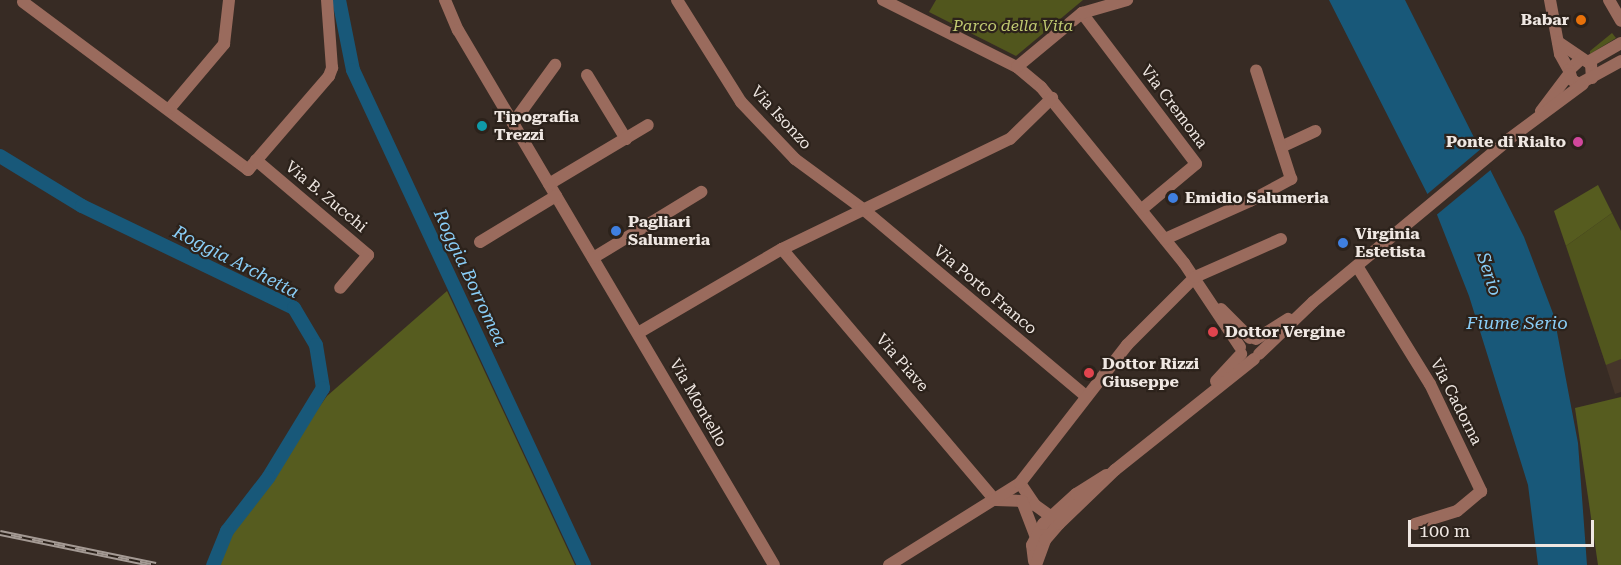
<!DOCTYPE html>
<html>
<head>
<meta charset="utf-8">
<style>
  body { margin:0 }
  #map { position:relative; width:1621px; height:565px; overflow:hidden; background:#372b24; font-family:"Roboto Serif",serif }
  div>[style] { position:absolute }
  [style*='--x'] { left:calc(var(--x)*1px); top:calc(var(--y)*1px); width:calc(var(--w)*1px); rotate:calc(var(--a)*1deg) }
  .built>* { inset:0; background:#45352a }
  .green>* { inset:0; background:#51561d }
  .forest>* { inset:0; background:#565c1f }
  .water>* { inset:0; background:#185879 }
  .pier>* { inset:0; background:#372b24 }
  .canal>* { height:14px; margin:-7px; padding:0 7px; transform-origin:7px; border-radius:7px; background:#185879 }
  .minor>* { height:12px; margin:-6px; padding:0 6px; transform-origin:6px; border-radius:6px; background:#9a6b5d }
  .rail>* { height:6px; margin-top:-3px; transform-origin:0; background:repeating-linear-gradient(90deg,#2c221b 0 11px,#a49a94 0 22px); box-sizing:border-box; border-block:2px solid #a49a94 }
  .dots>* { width:16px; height:16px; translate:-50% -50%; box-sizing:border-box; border:3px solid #2c221b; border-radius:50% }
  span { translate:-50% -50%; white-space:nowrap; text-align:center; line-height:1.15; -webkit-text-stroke:4.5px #2c221b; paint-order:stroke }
  .poi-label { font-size:16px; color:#efe7e2; font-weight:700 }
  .right { translate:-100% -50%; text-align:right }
  .left { translate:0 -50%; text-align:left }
  .park-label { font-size:16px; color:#c0c971; font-style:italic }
  .street-label { font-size:16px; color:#efe7e2 }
  .water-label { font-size:18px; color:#8acef7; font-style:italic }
  .scale { position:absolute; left:1408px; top:520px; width:186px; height:27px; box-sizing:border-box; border:3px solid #efe7e2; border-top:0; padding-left:8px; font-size:18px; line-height:21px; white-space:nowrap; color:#efe7e2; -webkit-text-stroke:4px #2c221b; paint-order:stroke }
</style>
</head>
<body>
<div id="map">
  <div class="built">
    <i style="clip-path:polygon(1621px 319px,1621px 392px,1615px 394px,1595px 331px)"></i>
  </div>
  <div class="green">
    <i style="clip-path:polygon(936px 0,1083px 0,1016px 56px,929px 12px)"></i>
    <i style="clip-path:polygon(1612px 33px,1616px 38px,1590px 54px,1590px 51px)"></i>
    <i style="clip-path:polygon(1612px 213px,1621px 231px,1621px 359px,1606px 365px,1566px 246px)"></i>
  </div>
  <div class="forest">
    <i style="clip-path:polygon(1598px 185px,1612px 213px,1566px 246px,1554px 211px)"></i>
    <i style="clip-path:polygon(447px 291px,575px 565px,218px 565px,233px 528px,327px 396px)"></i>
    <i style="clip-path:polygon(1621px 397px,1621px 565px,1598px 565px,1575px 408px)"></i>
  </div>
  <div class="water">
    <i style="clip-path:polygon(1329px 0,1405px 0,1524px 237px,1554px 316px,1578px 443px,1587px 565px,1538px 565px,1528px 485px,1469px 296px,1434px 207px)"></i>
  </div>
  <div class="pier">
    <i style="clip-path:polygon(1482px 148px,1493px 168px,1434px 217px,1425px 196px)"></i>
  </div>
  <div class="canal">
    <i style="--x:339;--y:0;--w:71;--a:78.7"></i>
    <i style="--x:353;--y:70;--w:546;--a:64.98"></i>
    <i style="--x:0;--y:156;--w:96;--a:31.4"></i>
    <i style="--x:82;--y:206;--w:235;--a:25.7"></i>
    <i style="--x:294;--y:308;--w:43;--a:59.3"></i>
    <i style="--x:316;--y:345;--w:44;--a:80.8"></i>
    <i style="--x:323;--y:388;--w:105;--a:121.4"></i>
    <i style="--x:268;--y:478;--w:67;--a:127.7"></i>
    <i style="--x:227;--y:531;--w:37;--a:112"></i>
  </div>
  <div class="minor">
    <i style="--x:445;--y:0;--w:33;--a:67"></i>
    <i style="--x:458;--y:30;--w:621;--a:59.43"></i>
    <i style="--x:677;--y:0;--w:120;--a:57.9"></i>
    <i style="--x:741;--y:102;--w:79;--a:46.5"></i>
    <i style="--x:795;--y:159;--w:84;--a:36.3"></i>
    <i style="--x:863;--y:209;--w:291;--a:40"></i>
    <i style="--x:883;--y:0;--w:150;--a:26.6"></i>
    <i style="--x:1017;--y:67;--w:31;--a:40"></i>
    <i style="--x:1041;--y:87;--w:227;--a:50.9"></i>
    <i style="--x:1184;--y:263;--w:101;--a:56.3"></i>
    <i style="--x:1550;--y:0;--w:55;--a:79.5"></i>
    <i style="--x:1560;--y:54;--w:18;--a:61"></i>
    <i style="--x:1609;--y:0;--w:24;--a:60"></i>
    <i style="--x:23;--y:2;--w:281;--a:36.7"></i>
    <i style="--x:248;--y:170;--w:124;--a:-49.2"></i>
    <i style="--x:329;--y:76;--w:9;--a:-69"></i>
    <i style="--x:332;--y:68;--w:68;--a:-94.2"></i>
    <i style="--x:1082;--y:13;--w:189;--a:52.9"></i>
    <i style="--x:1196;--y:164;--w:70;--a:140.2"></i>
    <i style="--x:1558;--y:42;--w:40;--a:34"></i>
    <i style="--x:1591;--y:64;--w:14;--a:86"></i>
    <i style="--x:1581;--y:59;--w:16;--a:137"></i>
    <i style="--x:1569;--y:70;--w:10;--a:73"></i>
    <i style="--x:1572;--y:80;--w:8;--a:30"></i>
    <i style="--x:1579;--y:84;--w:48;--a:-28.7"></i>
    <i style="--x:1588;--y:62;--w:38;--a:-30"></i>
    <i style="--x:1017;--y:67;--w:85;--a:-39.7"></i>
    <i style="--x:1082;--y:13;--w:47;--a:-16.1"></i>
    <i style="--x:587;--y:75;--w:75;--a:58.6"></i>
    <i style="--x:170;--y:108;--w:84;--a:-49.8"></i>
    <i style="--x:224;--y:44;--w:44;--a:-83.5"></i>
    <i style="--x:1541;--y:111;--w:46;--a:-52.9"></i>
    <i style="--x:513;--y:123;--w:72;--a:-54.1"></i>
    <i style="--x:1281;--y:147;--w:38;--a:-25"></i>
    <i style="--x:256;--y:160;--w:147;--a:40.3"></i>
    <i style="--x:368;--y:255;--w:43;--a:130.3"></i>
    <i style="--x:549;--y:184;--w:115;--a:-30.8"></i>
    <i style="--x:1165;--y:239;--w:93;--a:-24.1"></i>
    <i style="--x:1250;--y:201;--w:47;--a:-28.2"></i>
    <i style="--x:1291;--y:179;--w:114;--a:-107.8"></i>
    <i style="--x:480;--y:242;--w:89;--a:-31.2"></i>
    <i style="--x:782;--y:249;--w:329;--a:49.7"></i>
    <i style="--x:593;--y:258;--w:127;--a:-31.4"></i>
    <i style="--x:1357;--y:266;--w:139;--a:58.3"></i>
    <i style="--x:1430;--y:384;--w:119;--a:64.5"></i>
    <i style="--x:1481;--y:491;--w:31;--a:140"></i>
    <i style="--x:1457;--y:511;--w:44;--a:162.8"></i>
    <i style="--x:1221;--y:309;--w:41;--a:45"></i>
    <i style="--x:638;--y:333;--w:167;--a:-30.3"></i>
    <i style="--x:782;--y:249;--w:253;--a:-25.8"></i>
    <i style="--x:1010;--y:139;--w:59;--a:-44.3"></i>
    <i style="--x:1256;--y:339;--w:38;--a:-32"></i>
    <i style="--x:1259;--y:354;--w:75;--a:-43.9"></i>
    <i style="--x:1313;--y:302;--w:255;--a:-39.7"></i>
    <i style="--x:1509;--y:139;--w:92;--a:-36.6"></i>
    <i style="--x:1216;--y:381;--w:37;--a:-47"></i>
    <i style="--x:1020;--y:483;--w:27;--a:56"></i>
    <i style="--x:1035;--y:505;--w:19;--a:36"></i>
    <i style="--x:996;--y:500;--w:26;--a:2"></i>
    <i style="--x:1022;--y:501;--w:36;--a:69"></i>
    <i style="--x:1034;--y:561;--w:16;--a:-97"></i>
    <i style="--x:1032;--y:545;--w:24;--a:-62"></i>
    <i style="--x:1043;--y:524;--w:45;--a:-42.3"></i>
    <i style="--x:1076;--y:494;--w:36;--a:-32"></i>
    <i style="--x:889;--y:565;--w:155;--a:-32"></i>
    <i style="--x:1020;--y:483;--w:175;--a:-52.2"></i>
    <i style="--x:1127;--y:345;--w:96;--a:-45"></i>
    <i style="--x:1195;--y:277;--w:94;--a:-23.8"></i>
    <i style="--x:1036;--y:565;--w:27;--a:-70"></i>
    <i style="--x:1045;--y:540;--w:21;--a:-49"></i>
    <i style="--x:1059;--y:524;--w:78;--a:-44"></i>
    <i style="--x:1115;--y:470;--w:178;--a:-38.6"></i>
  </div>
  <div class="rail">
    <i style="--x:0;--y:533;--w:159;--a:11.6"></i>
  </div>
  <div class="dots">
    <i style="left:1581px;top:20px;background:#e8710a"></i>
    <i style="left:482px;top:126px;background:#0f9aa8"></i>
    <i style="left:1578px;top:142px;background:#d1479c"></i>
    <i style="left:1173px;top:198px;background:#3f7fe0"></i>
    <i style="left:616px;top:231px;background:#3f7fe0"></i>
    <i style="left:1343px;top:243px;background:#3f7fe0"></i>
    <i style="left:1213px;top:332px;background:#e0444e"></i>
    <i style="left:1089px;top:373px;background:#e0444e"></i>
  </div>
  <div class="poi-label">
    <span class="right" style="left:1569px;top:20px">Babar</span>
    <span class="left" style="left:494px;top:126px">Tipografia<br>Trezzi</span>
    <span class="right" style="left:1566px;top:142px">Ponte di Rialto</span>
    <span class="left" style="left:1185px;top:198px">Emidio Salumeria</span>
    <span class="left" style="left:628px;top:231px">Pagliari<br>Salumeria</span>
    <span class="left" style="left:1355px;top:243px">Virginia<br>Estetista</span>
    <span class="left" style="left:1225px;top:332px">Dottor Vergine</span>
    <span class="left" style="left:1102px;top:373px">Dottor Rizzi<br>Giuseppe</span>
  </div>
  <div class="park-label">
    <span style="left:1013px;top:26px">Parco della Vita</span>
  </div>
  <div class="street-label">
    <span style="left:1174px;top:107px;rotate:53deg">Via Cremona</span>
    <span style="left:781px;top:118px;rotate:47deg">Via Isonzo</span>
    <span style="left:326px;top:197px;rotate:40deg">Via B. Zucchi</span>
    <span style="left:985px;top:290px;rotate:40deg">Via Porto Franco</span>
    <span style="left:902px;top:363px;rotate:49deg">Via Piave</span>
    <span style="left:1456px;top:402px;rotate:63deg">Via Cadorna</span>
    <span style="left:698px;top:403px;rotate:60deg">Via Montello</span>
  </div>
  <div class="water-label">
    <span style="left:236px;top:262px;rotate:27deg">Roggia Archetta</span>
    <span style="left:1489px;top:274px;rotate:72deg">Serio</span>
    <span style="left:470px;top:278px;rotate:65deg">Roggia Borromea</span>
    <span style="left:1517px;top:323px">Fiume Serio</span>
  </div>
  <div class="scale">100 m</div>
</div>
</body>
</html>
